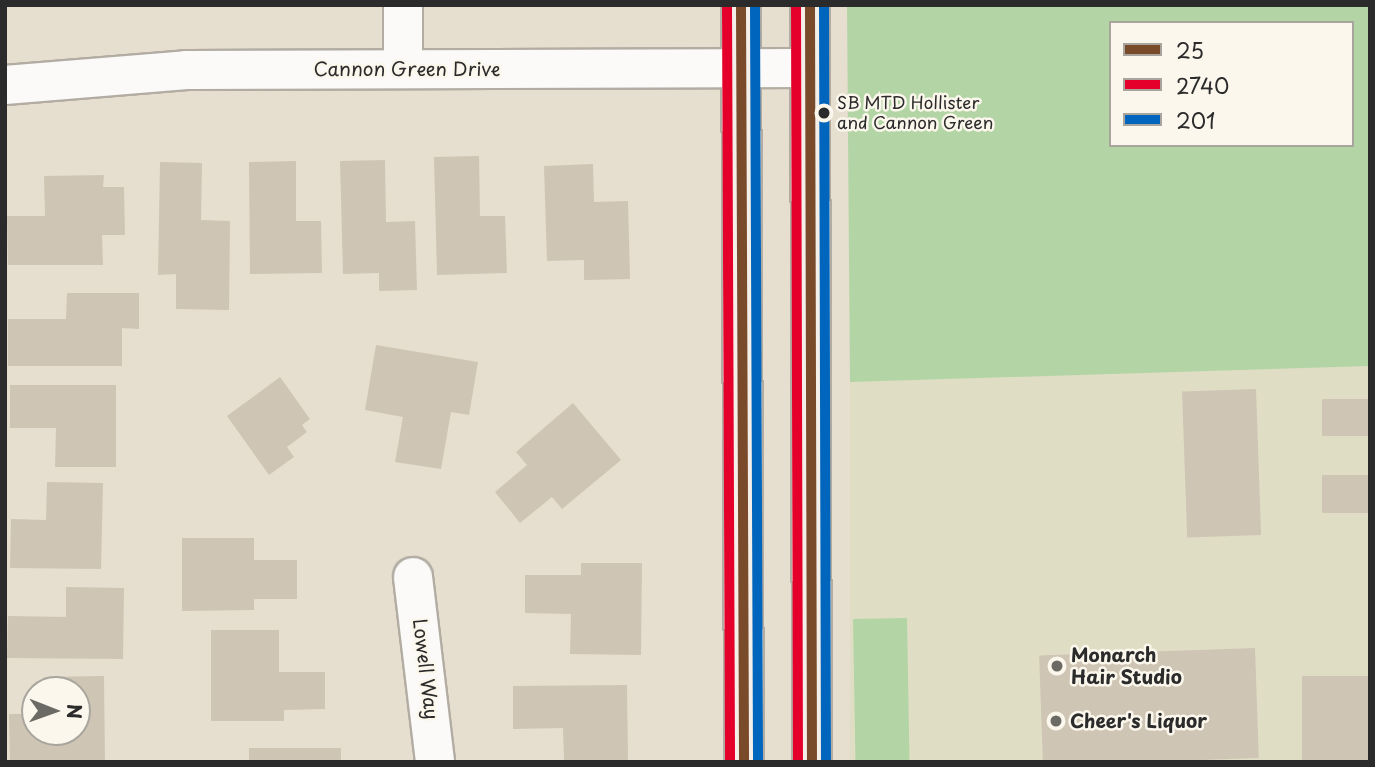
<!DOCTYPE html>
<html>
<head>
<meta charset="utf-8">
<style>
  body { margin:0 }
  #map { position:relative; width:1375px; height:767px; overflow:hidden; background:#e6decf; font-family:"Playpen Sans",sans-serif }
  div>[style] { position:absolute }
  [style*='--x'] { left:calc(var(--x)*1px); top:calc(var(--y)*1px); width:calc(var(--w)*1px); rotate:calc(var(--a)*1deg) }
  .built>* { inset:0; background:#dfdec5; transform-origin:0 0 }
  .green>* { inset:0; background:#b3d4a5; transform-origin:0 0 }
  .building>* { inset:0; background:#cfc5b5; transform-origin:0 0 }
  .roads { filter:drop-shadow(2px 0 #b2aca3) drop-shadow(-2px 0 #b2aca3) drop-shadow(0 2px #b2aca3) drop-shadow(0 -2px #b2aca3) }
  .minor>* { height:38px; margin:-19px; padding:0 19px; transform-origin:19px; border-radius:19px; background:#fbfaf8 }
  .secondary>* { height:38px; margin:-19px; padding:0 19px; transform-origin:19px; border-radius:19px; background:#f4f0e9 }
  .bus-1>* { height:10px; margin:-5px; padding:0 5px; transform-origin:5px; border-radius:5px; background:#7a4b2a }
  .bus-2>* { height:10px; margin:-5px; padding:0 5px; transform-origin:5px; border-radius:5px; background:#e4002b }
  .bus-3>* { height:10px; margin:-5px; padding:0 5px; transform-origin:5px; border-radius:5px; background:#0065bd }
  .dots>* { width:19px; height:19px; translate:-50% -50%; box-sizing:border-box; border:4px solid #fbf7ec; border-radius:50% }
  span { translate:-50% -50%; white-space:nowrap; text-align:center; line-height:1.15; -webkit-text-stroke:5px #fbf7ec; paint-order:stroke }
  .bus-label { font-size:17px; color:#2b2b2b }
  .left { translate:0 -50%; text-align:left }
  .street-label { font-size:19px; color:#2b2b2b }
  .poi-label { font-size:19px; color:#2b2b2b; font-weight:700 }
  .frame { position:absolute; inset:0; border:7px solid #2b2b2b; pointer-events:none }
  .legend { position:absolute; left:1109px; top:21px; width:245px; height:126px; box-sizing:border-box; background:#fbf7ec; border:2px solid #a8a59f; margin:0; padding:9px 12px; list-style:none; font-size:21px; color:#2b2b2b }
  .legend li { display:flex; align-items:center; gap:14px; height:35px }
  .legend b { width:35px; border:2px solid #a8a59f }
  .north { position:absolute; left:21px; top:676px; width:70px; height:70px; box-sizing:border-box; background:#fbf7ec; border:2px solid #a8a59f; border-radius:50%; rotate:91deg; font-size:19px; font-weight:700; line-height:28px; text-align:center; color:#2b2b2b }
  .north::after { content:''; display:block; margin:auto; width:24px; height:32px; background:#6c6a64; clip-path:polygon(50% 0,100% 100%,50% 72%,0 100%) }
</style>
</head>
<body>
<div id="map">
  <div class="built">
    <i style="left:1370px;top:366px;width:396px;height:520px;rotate:90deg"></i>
  </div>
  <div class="green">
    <i style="clip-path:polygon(evenodd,847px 5px,1370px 5px,1370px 366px,850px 382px,847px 5px,1111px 23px,1352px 23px,1352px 145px,1111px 145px,1111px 23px)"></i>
    <i style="left:907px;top:618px;width:144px;height:54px;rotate:89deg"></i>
  </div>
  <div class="building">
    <i style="clip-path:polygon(479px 156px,480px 216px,505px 216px,507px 273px,437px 275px,434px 157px)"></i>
    <i style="clip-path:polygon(385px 160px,386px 222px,415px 221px,417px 290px,379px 291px,379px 273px,343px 274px,340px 161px)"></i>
    <i style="clip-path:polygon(296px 161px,296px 221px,321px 221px,322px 273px,250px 274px,249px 162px)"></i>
    <i style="clip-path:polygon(160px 162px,202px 163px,201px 220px,230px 221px,229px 310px,176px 309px,176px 274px,158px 275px)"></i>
    <i style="clip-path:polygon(593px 164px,594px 202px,628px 201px,630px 279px,584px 280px,584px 260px,547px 261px,544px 166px)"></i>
    <i style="clip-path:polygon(104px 175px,103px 187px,124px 187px,125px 235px,102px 235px,103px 265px,8px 265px,7px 216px,45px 216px,44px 176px)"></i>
    <i style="clip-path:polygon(67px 293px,139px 293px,139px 329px,122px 328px,122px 366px,8px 366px,8px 319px,66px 319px)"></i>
    <i style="clip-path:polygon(376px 345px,478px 362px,469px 415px,451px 412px,441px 469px,395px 462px,403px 417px,365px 410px)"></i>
    <i style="clip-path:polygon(280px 377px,310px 419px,302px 425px,307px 432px,287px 447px,294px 457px,269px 475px,227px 416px)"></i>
    <i style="clip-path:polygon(10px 385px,116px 385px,116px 467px,55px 467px,56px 428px,10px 428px)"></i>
    <i style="left:1256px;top:389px;width:146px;height:74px;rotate:88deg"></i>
    <i style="left:1370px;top:399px;width:37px;height:48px;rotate:90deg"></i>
    <i style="clip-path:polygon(573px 403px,621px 460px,562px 509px,552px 497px,520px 523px,495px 492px,527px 465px,516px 452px)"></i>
    <i style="left:1370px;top:475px;width:38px;height:48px;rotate:90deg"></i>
    <i style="clip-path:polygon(47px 482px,103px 483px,101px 569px,10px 568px,11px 519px,46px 520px)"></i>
    <i style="clip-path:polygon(182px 538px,254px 538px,254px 560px,297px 560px,297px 599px,254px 599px,254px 610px,182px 611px)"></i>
    <i style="clip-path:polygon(581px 563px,642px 563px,641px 655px,570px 654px,571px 614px,525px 613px,525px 575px,581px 575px)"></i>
    <i style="clip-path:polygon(66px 587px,124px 588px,123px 659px,7px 658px,8px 616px,66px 617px)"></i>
    <i style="clip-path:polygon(211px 630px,279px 630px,279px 672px,325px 672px,325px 709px,284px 710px,284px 721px,211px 721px)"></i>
    <i style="left:1255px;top:648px;width:110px;height:216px;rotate:88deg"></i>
    <i style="clip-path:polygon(104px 676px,105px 762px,10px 762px,9px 714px,35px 714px,35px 732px,77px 732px,77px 690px,44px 690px,44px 677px)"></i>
    <i style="left:1370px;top:676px;width:86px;height:68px;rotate:90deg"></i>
    <i style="clip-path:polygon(627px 685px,628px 762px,564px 762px,563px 728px,513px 729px,513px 686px)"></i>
    <i style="left:341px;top:748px;width:14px;height:92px;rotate:90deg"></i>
  </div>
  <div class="roads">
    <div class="minor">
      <i style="--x:403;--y:5;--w:63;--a:90"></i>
      <i style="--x:5;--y:85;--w:182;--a:-4.7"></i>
      <i style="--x:186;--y:70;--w:624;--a:-0.18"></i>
      <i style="--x:413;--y:577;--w:186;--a:83.2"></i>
    </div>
    <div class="secondary">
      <i style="--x:741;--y:5;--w:757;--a:89.77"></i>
      <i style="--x:810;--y:5;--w:757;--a:89.85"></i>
    </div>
  </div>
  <div class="bus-1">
    <i style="--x:741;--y:5;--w:757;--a:89.77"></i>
    <i style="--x:810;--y:5;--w:757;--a:89.85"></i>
  </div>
  <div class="bus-2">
    <i style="--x:727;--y:5;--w:757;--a:89.77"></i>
    <i style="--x:796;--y:5;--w:757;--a:89.85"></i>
  </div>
  <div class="bus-3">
    <i style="--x:755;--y:5;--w:757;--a:89.77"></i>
    <i style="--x:824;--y:5;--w:757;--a:89.85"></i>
  </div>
  <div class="dots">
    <i style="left:824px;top:113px;background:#2b2b2b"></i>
    <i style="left:1057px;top:666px;background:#6c6a64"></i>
    <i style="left:1056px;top:721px;background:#6c6a64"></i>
  </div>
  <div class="bus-label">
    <span class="left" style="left:837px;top:113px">SB MTD Hollister<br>and Cannon Green</span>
  </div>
  <div class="street-label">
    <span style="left:407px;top:69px">Cannon Green Drive</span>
    <span style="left:426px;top:669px;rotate:83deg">Lowell Way</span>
  </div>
  <div class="poi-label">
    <span class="left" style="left:1071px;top:666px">Monarch<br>Hair Studio</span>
    <span class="left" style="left:1070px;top:721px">Cheer's Liquor</span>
  </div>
  <div class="frame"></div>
  <ul class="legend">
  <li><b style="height:9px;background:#7a4b2a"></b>25</li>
  <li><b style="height:9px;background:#e4002b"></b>2740</li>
  <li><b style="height:9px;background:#0065bd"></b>201</li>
  </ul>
  <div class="north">N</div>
</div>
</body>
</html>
